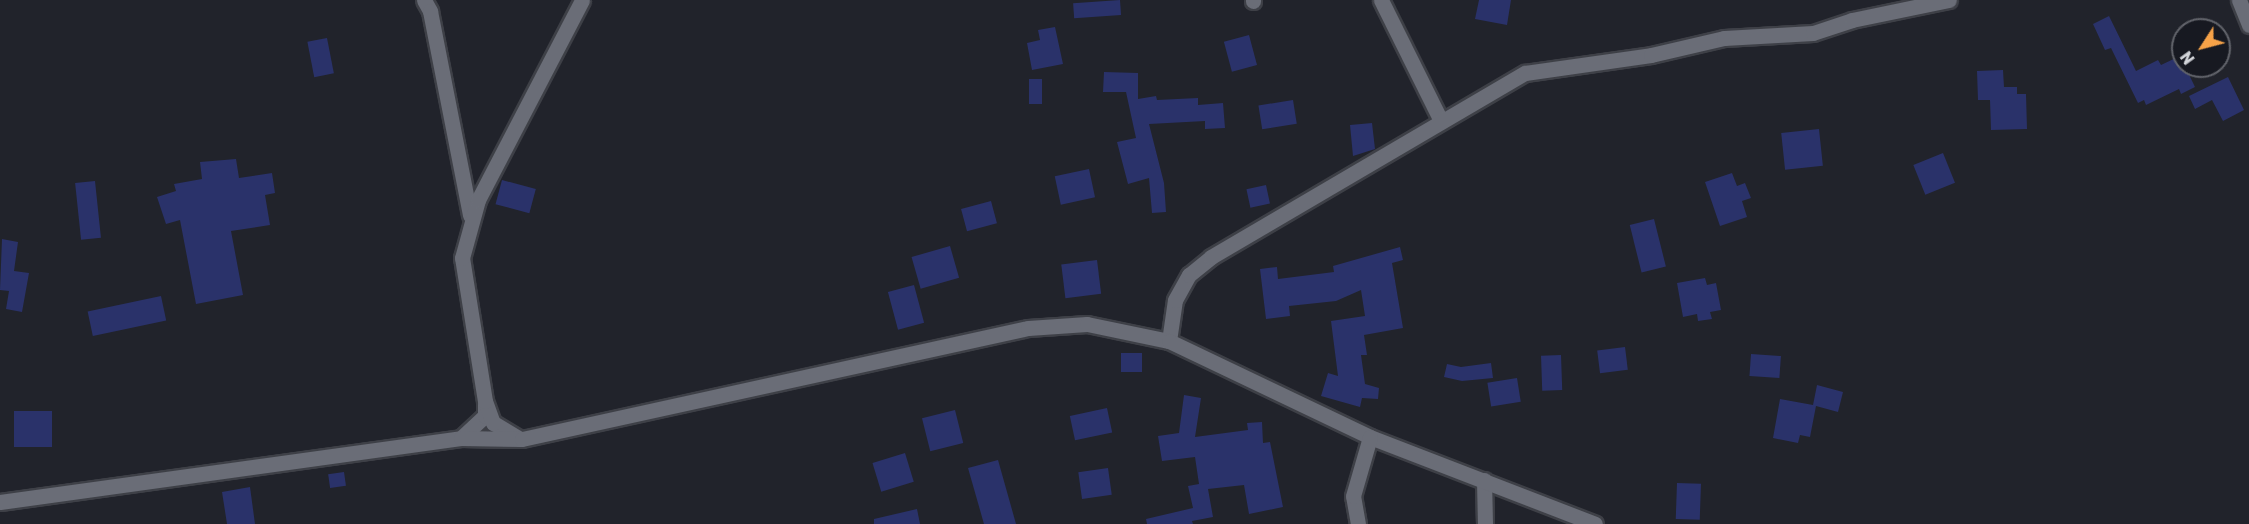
<!DOCTYPE html>
<html>
<head>
<meta charset="utf-8">
<style>
  body { margin:0 }
  #map { position:relative; width:2249px; height:524px; overflow:hidden; background:#21232b; font-family:Rubik,sans-serif }
  div>[style] { position:absolute }
  [style*='--x'] { left:calc(var(--x)*1px); top:calc(var(--y)*1px); width:calc(var(--w)*1px); rotate:calc(var(--a)*1deg) }
  .building>* { inset:0; background:#2a326a; transform-origin:0 0 }
  .roads { filter:drop-shadow(2px 0 #3e4047) drop-shadow(-2px 0 #3e4047) drop-shadow(0 2px #3e4047) drop-shadow(0 -2px #3e4047) }
  .minor>* { height:15px; margin:-7.5px; padding:0 7.5px; transform-origin:7.5px; border-radius:7.5px; background:#6a6d77 }
  span { translate:-50% -50%; white-space:nowrap; text-align:center; line-height:1.15; -webkit-text-stroke:5px #171921; paint-order:stroke }
  .north { position:absolute; left:2171px; top:18px; width:60px; height:60px; box-sizing:border-box; background:#171921; border:2px solid #62646b; border-radius:50%; rotate:234deg; font-size:16px; font-weight:700; line-height:24px; text-align:center; color:#d3d5da }
  .north::after { content:''; display:block; margin:auto; width:21px; height:27px; background:#f6a248; clip-path:polygon(50% 0,100% 100%,50% 72%,0 100%) }
</style>
</head>
<body>
<div id="map">
  <div class="building">
    <i style="left:1120px;top:0;width:15px;height:47px;rotate:86deg"></i>
    <i style="clip-path:polygon(1479px 0,1511px 0,1507px 25px,1475px 19px)"></i>
    <i style="clip-path:polygon(2109px 16px,2136px 71px,2158px 60px,2161px 65px,2180px 56px,2195px 87px,2181px 94px,2179px 89px,2146px 105px,2144px 100px,2138px 103px,2111px 48px,2105px 50px,2093px 24px)"></i>
    <i style="clip-path:polygon(1055px 27px,1063px 64px,1032px 70px,1027px 43px,1040px 40px,1038px 30px)"></i>
    <i style="left:1249px;top:35px;width:31px;height:26px;rotate:75deg"></i>
    <i style="left:327px;top:38px;width:36px;height:20px;rotate:79deg"></i>
    <i style="clip-path:polygon(2003px 70px,2004px 87px,2017px 87px,2017px 94px,2026px 94px,2027px 129px,1991px 130px,1990px 100px,1978px 100px,1977px 71px)"></i>
    <i style="clip-path:polygon(1104px 72px,1138px 73px,1138px 99px,1156px 96px,1157px 100px,1198px 98px,1198px 105px,1223px 103px,1225px 128px,1205px 129px,1205px 121px,1149px 124px,1164px 183px,1166px 212px,1152px 213px,1149px 178px,1128px 184px,1117px 142px,1136px 138px,1126px 92px,1103px 92px)"></i>
    <i style="clip-path:polygon(2228px 77px,2244px 110px,2223px 121px,2212px 100px,2195px 109px,2189px 96px)"></i>
    <i style="left:1029px;top:79px;width:13px;height:25px"></i>
    <i style="left:1293px;top:100px;width:24px;height:35px;rotate:81deg"></i>
    <i style="clip-path:polygon(1372px 123px,1375px 149px,1353px 156px,1350px 125px)"></i>
    <i style="left:1819px;top:129px;width:37px;height:38px;rotate:84deg"></i>
    <i style="left:1943px;top:153px;width:32px;height:32px;rotate:68deg"></i>
    <i style="clip-path:polygon(236px 159px,239px 178px,272px 173px,275px 193px,265px 195px,270px 225px,231px 231px,243px 295px,196px 304px,180px 220px,166px 224px,157px 197px,176px 191px,174px 184px,202px 179px,200px 162px)"></i>
    <i style="left:1089px;top:169px;width:29px;height:35px;rotate:78deg"></i>
    <i style="clip-path:polygon(1732px 173px,1737px 186px,1745px 183px,1751px 198px,1742px 201px,1747px 217px,1720px 226px,1705px 182px)"></i>
    <i style="left:502px;top:180px;width:35px;height:25px;rotate:15deg"></i>
    <i style="left:95px;top:181px;width:57px;height:20px;rotate:84deg"></i>
    <i style="left:1266px;top:185px;width:19px;height:20px;rotate:78deg"></i>
    <i style="left:991px;top:201px;width:23px;height:31px;rotate:75deg"></i>
    <i style="left:1654px;top:219px;width:49px;height:25px;rotate:76deg"></i>
    <i style="clip-path:polygon(2px 239px,18px 242px,14px 271px,29px 273px,22px 312px,6px 309px,9px 291px,0 290px)"></i>
    <i style="left:950px;top:246px;width:33px;height:40px;rotate:74deg"></i>
    <i style="clip-path:polygon(1400px 247px,1403px 260px,1392px 263px,1403px 328px,1364px 335px,1367px 355px,1361px 355px,1365px 384px,1379px 388px,1378px 399px,1362px 398px,1360px 407px,1321px 396px,1328px 373px,1338px 376px,1331px 321px,1365px 316px,1361px 290px,1336px 301px,1289px 306px,1290px 316px,1266px 319px,1260px 269px,1277px 267px,1278px 279px,1334px 272px,1333px 266px)"></i>
    <i style="left:1097px;top:260px;width:34px;height:36px;rotate:83deg"></i>
    <i style="clip-path:polygon(1705px 278px,1707px 285px,1716px 283px,1721px 310px,1710px 312px,1712px 319px,1698px 321px,1697px 314px,1683px 317px,1677px 283px)"></i>
    <i style="left:914px;top:285px;width:39px;height:27px;rotate:75deg"></i>
    <i style="left:161px;top:296px;width:25px;height:75px;rotate:78deg"></i>
    <i style="left:1625px;top:347px;width:23px;height:28px;rotate:83deg"></i>
    <i style="left:1121px;top:353px;width:21px;height:19px"></i>
    <i style="left:1751px;top:354px;width:30px;height:22px;rotate:4deg"></i>
    <i style="left:1561px;top:355px;width:35px;height:20px;rotate:88deg"></i>
    <i style="clip-path:polygon(1491px 363px,1493px 378px,1462px 381px,1444px 377px,1447px 364px,1461px 367px)"></i>
    <i style="left:1517px;top:378px;width:24px;height:30px;rotate:81deg"></i>
    <i style="clip-path:polygon(1817px 385px,1843px 392px,1838px 412px,1816px 406px,1810px 437px,1800px 435px,1798px 443px,1773px 438px,1780px 399px,1813px 405px)"></i>
    <i style="clip-path:polygon(1184px 395px,1201px 398px,1195px 437px,1248px 430px,1247px 423px,1262px 422px,1263px 443px,1270px 442px,1283px 507px,1249px 514px,1244px 485px,1208px 489px,1213px 517px,1192px 521px,1193px 524px,1147px 524px,1146px 519px,1193px 508px,1188px 486px,1199px 484px,1195px 457px,1162px 461px,1158px 436px,1179px 433px)"></i>
    <i style="left:1107px;top:408px;width:25px;height:38px;rotate:78deg"></i>
    <i style="left:955px;top:410px;width:34px;height:34px;rotate:76deg"></i>
    <i style="left:14px;top:411px;width:38px;height:36px"></i>
    <i style="left:905px;top:453px;width:30px;height:34px;rotate:73deg"></i>
    <i style="clip-path:polygon(998px 460px,1016px 524px,984px 524px,968px 468px)"></i>
    <i style="left:1108px;top:468px;width:27px;height:30px;rotate:82deg"></i>
    <i style="left:344px;top:472px;width:14px;height:16px;rotate:82deg"></i>
    <i style="left:1677px;top:483px;width:24px;height:36px;rotate:2deg"></i>
    <i style="clip-path:polygon(250px 487px,255px 524px,227px 524px,222px 492px)"></i>
    <i style="clip-path:polygon(917px 509px,920px 524px,874px 524px,874px 519px)"></i>
  </div>
  <div class="roads">
    <div class="minor">
      <i style="--x:424;--y:0;--w:13;--a:61"></i>
      <i style="--x:430;--y:11;--w:208;--a:78.9"></i>
      <i style="--x:1253;--y:0;--w:1;--a:90"></i>
      <i style="--x:1381;--y:0;--w:135;--a:63.6"></i>
      <i style="--x:2239;--y:0;--w:27;--a:68"></i>
      <i style="--x:1169;--y:341;--w:41;--a:-81.7"></i>
      <i style="--x:1175;--y:300;--w:29;--a:-61"></i>
      <i style="--x:1189;--y:275;--w:28;--a:-39"></i>
      <i style="--x:1211;--y:257;--w:364;--a:-30.4"></i>
      <i style="--x:1525;--y:73;--w:127;--a:-8.1"></i>
      <i style="--x:1651;--y:55;--w:75;--a:-13.1"></i>
      <i style="--x:1724;--y:38;--w:89;--a:-3.2"></i>
      <i style="--x:1813;--y:33;--w:41;--a:-18.4"></i>
      <i style="--x:1852;--y:20;--w:99;--a:-11.7"></i>
      <i style="--x:461;--y:438;--w:33;--a:-43"></i>
      <i style="--x:485;--y:416;--w:12;--a:-90"></i>
      <i style="--x:520;--y:439;--w:31;--a:-149"></i>
      <i style="--x:493;--y:423;--w:23;--a:-110"></i>
      <i style="--x:485;--y:401;--w:145;--a:-99.1"></i>
      <i style="--x:462;--y:258;--w:60;--a:-74.6"></i>
      <i style="--x:478;--y:200;--w:225;--a:-62.5"></i>
      <i style="--x:1484;--y:480;--w:44;--a:88.7"></i>
      <i style="--x:0;--y:502;--w:465;--a:-7.9"></i>
      <i style="--x:461;--y:438;--w:61;--a:0.9"></i>
      <i style="--x:522;--y:439;--w:518;--a:-12.37"></i>
      <i style="--x:1028;--y:328;--w:59;--a:-3.9"></i>
      <i style="--x:1087;--y:324;--w:84;--a:11.7"></i>
      <i style="--x:1169;--y:341;--w:223;--a:25.5"></i>
      <i style="--x:1370;--y:437;--w:241;--a:21.1"></i>
      <i style="--x:1358;--y:524;--w:28;--a:-100"></i>
      <i style="--x:1353;--y:496;--w:61;--a:-73.9"></i>
    </div>
  </div>
  <div class="north">N</div>
</div>
</body>
</html>
